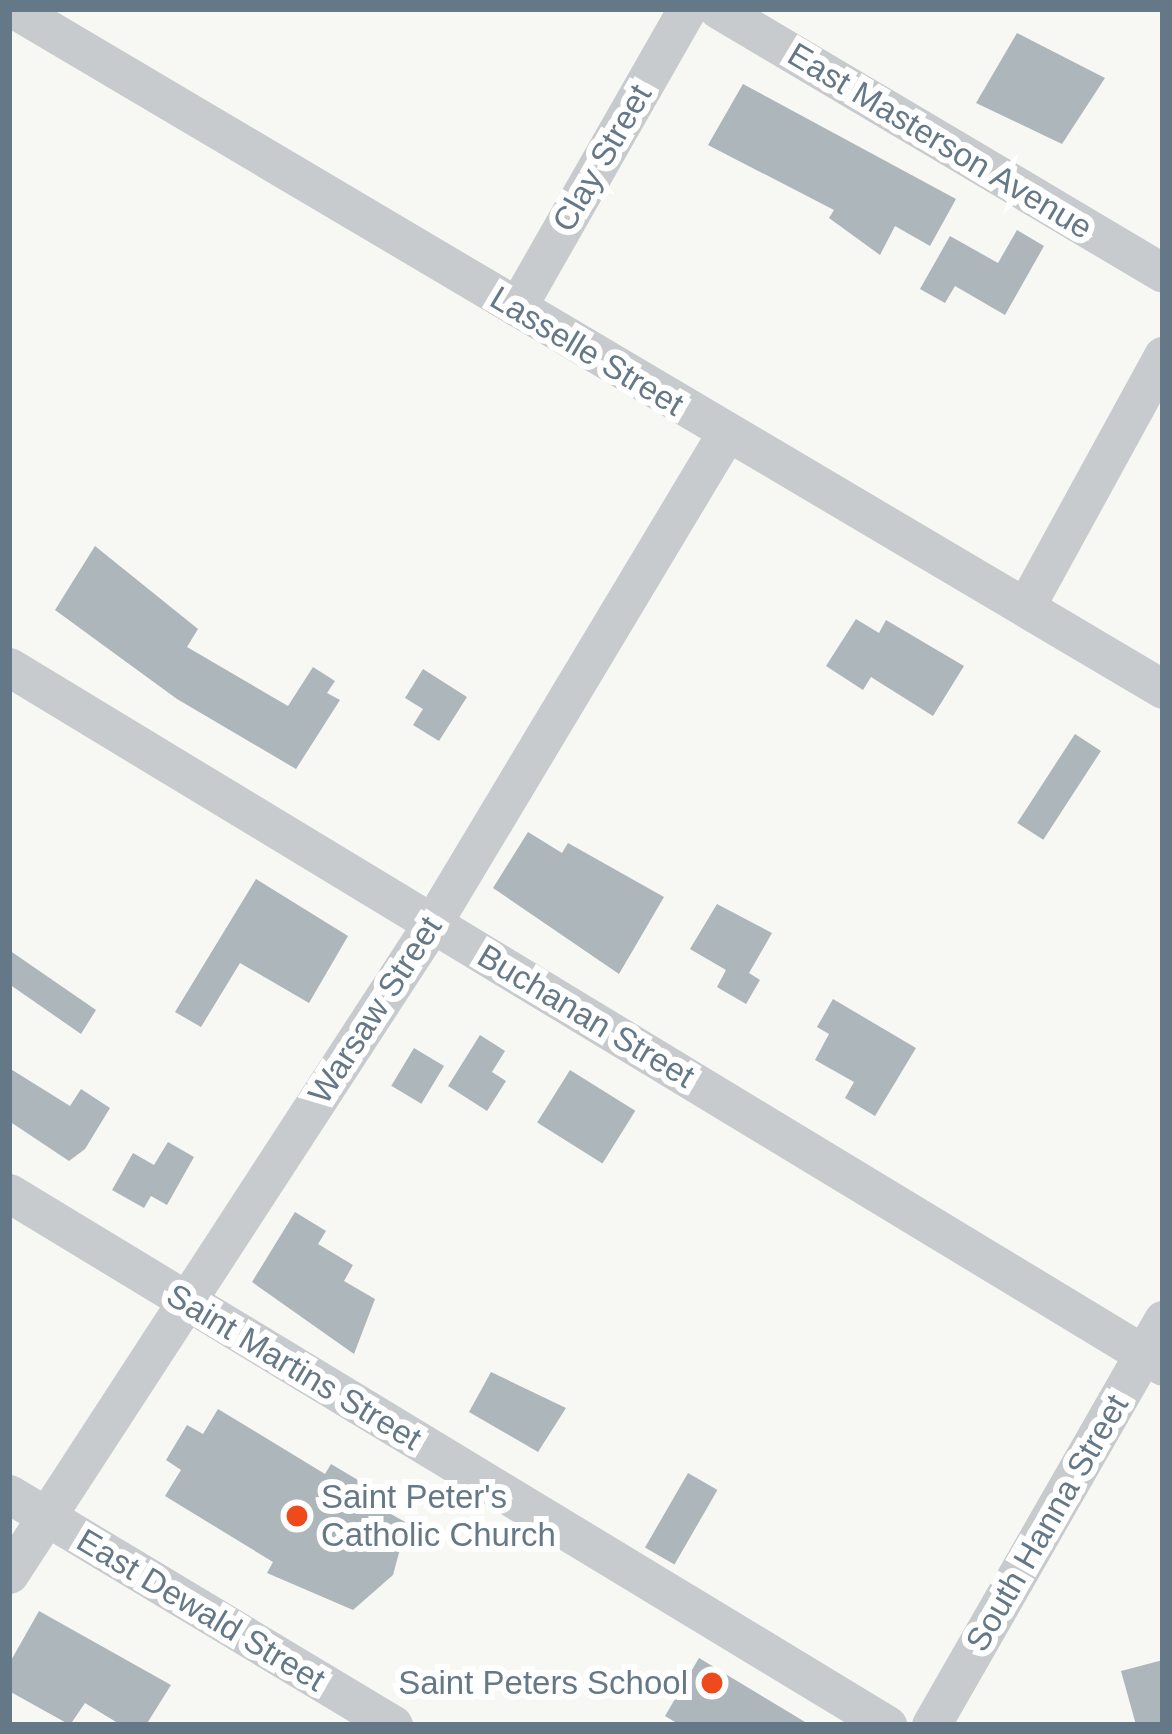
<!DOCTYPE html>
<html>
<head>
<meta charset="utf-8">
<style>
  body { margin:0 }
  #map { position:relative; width:1172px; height:1734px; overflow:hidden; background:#f7f7f4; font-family:Helvetica,sans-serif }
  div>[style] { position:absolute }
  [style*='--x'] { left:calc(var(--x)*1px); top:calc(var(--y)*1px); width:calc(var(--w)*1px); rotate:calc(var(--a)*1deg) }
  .building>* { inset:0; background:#adb6bb; transform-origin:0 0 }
  .minor>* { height:39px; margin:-19.5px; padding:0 19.5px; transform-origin:19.5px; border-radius:19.5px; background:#c7cbce }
  .dots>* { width:33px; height:33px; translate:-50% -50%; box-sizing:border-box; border:6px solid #fff; border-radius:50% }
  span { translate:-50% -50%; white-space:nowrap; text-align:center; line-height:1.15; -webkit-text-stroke:12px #fff; paint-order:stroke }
  .street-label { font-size:33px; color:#647887 }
  .poi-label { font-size:33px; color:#647887 }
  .left { translate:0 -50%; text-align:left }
  .right { translate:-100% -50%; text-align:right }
  .frame { position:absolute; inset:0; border:12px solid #647887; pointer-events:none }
</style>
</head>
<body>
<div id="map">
  <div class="building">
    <i style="clip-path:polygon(1017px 33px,1105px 78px,1062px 144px,976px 103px)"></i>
    <i style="clip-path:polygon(743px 84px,956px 199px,930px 246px,895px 226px,880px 255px,829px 218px,834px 210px,708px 145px)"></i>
    <i style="clip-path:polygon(1017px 230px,1044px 246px,1005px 315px,955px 286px,945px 303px,920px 289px,950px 236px,998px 263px)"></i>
    <i style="clip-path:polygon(95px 546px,198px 629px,187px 647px,288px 706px,313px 667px,335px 681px,327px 693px,340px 700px,296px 769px,177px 699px,55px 610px)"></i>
    <i style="clip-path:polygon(856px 619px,879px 633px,886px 620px,964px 666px,933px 716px,871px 677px,863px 690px,826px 666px)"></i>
    <i style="clip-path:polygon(423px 669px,467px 697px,439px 741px,413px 725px,423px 709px,405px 698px)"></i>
    <i style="left:1075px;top:734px;width:31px;height:106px;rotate:33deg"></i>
    <i style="clip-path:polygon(528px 832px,562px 853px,568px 843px,664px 897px,619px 974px,493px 888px)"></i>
    <i style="clip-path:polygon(256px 879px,348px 936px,309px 1003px,240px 963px,201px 1027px,175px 1012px)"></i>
    <i style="clip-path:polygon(717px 904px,772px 933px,749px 973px,760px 980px,746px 1004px,717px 987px,726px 970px,690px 949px)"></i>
    <i style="clip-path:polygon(9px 950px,96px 1010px,81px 1034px,9px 984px)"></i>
    <i style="clip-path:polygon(833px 999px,916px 1048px,875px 1116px,845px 1098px,854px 1082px,815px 1060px,829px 1034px,817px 1027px)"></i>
    <i style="clip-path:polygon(480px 1035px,505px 1051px,492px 1072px,506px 1081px,487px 1111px,448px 1086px)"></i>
    <i style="left:414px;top:1048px;width:35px;height:44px;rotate:31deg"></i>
    <i style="clip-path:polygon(9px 1068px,70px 1106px,81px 1089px,110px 1108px,85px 1149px,69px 1161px,9px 1121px)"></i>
    <i style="left:570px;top:1070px;width:77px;height:62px;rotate:32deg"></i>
    <i style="clip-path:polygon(168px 1142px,194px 1157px,167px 1205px,151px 1196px,144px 1208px,112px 1190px,133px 1153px,154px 1165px)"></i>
    <i style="clip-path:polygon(295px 1212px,326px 1231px,318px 1244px,353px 1265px,344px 1281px,375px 1299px,354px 1354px,252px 1282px)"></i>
    <i style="clip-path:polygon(491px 1372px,566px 1408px,538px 1452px,469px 1412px)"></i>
    <i style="clip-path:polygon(218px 1409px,325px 1474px,331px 1464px,378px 1492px,371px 1503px,407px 1523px,393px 1575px,353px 1610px,267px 1573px,273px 1562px,165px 1496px,181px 1470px,166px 1460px,187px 1425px,203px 1434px)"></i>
    <i style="left:688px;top:1473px;width:34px;height:86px;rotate:30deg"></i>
    <i style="clip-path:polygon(39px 1611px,171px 1685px,146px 1725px,121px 1725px,85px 1703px,70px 1725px,9px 1691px,9px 1664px)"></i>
    <i style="clip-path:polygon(699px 1658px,810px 1725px,680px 1725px,665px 1716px)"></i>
    <i style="clip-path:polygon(1163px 1660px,1163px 1725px,1136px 1725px,1121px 1671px)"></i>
  </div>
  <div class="minor">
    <i style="--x:14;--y:9;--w:1335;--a:30.62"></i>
    <i style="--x:718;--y:9;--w:517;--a:30.68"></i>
    <i style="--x:517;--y:307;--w:343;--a:-60.3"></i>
    <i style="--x:1027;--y:604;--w:283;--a:-61.3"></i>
    <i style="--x:9;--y:667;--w:1349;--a:31.2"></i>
    <i style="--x:9;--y:1193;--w:1027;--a:31.21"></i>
    <i style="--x:9;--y:1494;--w:448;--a:31"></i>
    <i style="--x:9;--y:1574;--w:778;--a:-56.96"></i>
    <i style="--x:433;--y:922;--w:568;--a:-59.05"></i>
    <i style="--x:931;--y:1725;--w:467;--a:-60.2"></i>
  </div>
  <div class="dots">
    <i style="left:297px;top:1516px;background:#ef4a1c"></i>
    <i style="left:712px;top:1683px;background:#ef4a1c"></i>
  </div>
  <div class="street-label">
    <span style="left:940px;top:141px;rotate:31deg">East Masterson Avenue</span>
    <span style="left:602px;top:158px;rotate:-60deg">Clay Street</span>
    <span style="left:587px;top:351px;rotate:31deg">Lasselle Street</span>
    <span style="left:375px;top:1010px;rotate:-57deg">Warsaw Street</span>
    <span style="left:586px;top:1016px;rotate:31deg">Buchanan Street</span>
    <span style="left:294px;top:1367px;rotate:31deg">Saint Martins Street</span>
    <span style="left:1047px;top:1523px;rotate:-60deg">South Hanna Street</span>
    <span style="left:201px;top:1610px;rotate:31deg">East Dewald Street</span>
  </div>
  <div class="poi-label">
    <span class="left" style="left:321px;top:1516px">Saint Peter's<br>Catholic Church</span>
    <span class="right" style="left:688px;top:1683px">Saint Peters School</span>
  </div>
  <div class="frame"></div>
</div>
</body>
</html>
